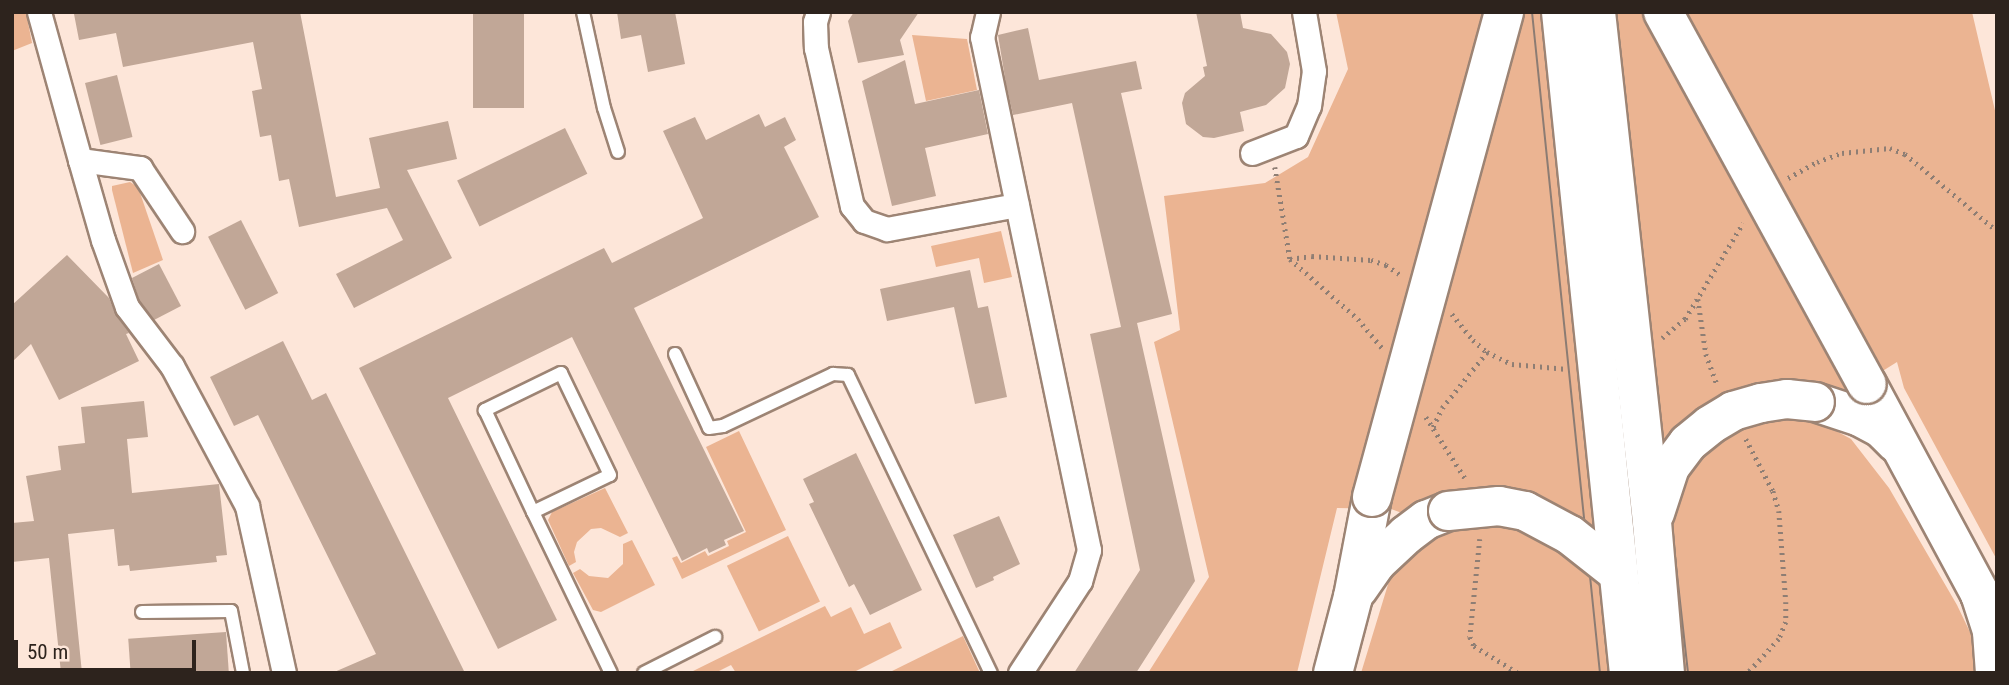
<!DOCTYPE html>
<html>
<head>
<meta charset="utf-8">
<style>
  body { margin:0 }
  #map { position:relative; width:2009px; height:685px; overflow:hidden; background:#fde6d9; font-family:"Roboto Condensed",sans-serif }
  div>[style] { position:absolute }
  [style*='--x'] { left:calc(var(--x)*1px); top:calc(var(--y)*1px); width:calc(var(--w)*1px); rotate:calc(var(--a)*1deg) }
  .green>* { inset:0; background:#ebb492; transform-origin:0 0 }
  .building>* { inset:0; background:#c1a797; transform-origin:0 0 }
  .path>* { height:4.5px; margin-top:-2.25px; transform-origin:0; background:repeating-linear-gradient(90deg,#8e7e74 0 2px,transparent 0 7px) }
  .roads { filter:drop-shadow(2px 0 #9d8474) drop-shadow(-2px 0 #9d8474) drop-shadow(0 2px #9d8474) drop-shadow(0 -2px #9d8474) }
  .lane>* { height:12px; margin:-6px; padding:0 6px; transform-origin:6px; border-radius:6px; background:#fff }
  .street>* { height:23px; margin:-11.5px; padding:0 11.5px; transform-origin:11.5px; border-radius:11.5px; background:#fff }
  .highway>* { height:38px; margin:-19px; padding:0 19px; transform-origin:19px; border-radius:19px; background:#fff }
  .tram>* { height:2px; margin:-1px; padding:0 1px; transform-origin:1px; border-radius:1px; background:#8c7c73 }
  .bridges { filter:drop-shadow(2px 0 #9d8474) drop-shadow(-2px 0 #9d8474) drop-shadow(0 2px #9d8474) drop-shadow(0 -2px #9d8474) }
  .highway-bridge>* { height:38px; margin:-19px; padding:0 19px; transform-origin:19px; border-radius:19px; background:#fff }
  span { translate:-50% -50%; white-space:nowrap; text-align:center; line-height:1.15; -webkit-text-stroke:6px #fde6d9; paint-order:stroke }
  .frame { position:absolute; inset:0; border:14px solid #2d231d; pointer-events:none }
  .scale { position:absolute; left:14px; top:640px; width:182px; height:32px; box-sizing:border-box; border:4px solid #2d231d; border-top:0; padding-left:9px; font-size:21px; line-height:24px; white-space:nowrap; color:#2d231d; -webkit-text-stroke:5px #fde6d9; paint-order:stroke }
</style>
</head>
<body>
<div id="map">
  <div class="green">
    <i style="clip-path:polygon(12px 12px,26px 12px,32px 43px,12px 51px)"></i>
    <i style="clip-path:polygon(1336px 12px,1972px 12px,1997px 119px,1997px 560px,1904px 388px,1897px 362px,1849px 392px,1829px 427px,1851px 439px,1889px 488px,1957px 605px,1980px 653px,1981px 673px,1361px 673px,1393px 568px,1416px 545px,1439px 535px,1414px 507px,1402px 513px,1391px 509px,1337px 508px,1297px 673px,1148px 673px,1209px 577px,1154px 342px,1180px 330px,1164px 196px,1265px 183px,1308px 157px,1348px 69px)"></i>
    <i style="clip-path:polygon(912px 35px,967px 39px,977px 90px,926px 101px)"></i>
    <i style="clip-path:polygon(130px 182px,138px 187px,163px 260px,133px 273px,112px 190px,112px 186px)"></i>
    <i style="clip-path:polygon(1001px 231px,1012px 277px,984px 283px,979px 258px,936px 267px,931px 246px)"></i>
    <i style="clip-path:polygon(739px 431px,786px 530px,682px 579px,672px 558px,677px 556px,681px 563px,705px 551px,708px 556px,729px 546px,727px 541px,746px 532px,706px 447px)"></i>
    <i style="clip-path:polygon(605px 488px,628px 533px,620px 537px,601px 528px,591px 529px,577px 542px,574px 552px,576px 562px,569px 566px,548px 520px,552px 512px)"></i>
    <i style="left:788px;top:536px;width:73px;height:68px;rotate:64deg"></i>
    <i style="clip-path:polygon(632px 540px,655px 585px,601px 612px,593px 610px,573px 573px,580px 569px,589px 576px,608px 578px,623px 564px,623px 544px)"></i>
    <i style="clip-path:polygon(825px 606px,831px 617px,851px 607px,864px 634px,890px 622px,902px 648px,852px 673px,736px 673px,731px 665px,715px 673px,689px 673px)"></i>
    <i style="clip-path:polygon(963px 636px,980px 673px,888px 673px)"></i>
  </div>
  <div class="building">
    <i style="clip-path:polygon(84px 12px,300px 12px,336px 197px,380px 188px,369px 138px,448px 121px,457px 159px,407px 170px,452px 258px,354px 308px,336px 274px,403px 240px,387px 208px,299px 227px,289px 179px,279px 181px,271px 135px,260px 137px,252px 91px,262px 89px,253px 42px,123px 67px,116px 33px,79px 40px,74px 14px)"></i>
    <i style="left:473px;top:12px;width:51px;height:96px"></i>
    <i style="clip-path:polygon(617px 12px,675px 12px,685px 64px,648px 72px,641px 35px,621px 39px)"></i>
    <i style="clip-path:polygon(854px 12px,919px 12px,900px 40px,904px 55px,858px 63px,848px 21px)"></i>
    <i style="clip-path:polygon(1196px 12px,1240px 12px,1243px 28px,1271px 34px,1287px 52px,1290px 64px,1285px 88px,1266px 105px,1240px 112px,1244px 131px,1214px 138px,1203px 137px,1186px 124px,1182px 103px,1185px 93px,1205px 76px,1203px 67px,1207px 66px)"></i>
    <i style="clip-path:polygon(1028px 28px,1039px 80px,1136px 61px,1142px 89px,1121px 93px,1172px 314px,1137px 323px,1195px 581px,1136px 673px,1074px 673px,1140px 570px,1090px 334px,1121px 327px,1072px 103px,1013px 115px,1006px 84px,998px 35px)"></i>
    <i style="clip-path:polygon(905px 60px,915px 104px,979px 90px,988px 134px,925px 148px,936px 196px,892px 206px,862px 81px)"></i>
    <i style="left:117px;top:75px;width:64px;height:33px;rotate:76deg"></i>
    <i style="clip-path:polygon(759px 114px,765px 127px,785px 117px,796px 140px,784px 147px,819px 217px,634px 308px,744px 531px,724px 540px,726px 545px,709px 553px,707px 548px,682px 561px,572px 337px,448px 398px,557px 620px,498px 649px,359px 368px,604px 248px,612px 263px,703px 218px,663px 131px,695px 117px,706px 140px)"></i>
    <i style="left:565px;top:128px;width:51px;height:120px;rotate:64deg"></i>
    <i style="left:241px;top:220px;width:82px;height:37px;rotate:63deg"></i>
    <i style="clip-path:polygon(67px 255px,109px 298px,116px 315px,129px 333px,126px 334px,139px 361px,59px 400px,31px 344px,12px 362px,12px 305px)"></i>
    <i style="clip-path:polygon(159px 264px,181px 306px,154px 320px,139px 300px,132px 278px)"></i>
    <i style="clip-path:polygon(970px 270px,978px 308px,988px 306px,1007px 397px,975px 404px,954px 307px,887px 321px,880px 289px)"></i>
    <i style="clip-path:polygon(283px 341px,312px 400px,326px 393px,465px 673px,332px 673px,376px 654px,258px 415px,234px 426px,210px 377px)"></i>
    <i style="clip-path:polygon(144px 401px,148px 437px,127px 439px,132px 493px,219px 484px,227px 555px,216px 556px,217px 562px,130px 571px,129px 565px,118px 566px,114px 529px,68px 534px,82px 673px,61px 673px,49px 558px,12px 562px,12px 523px,34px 521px,26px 476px,61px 470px,58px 446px,85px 443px,81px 407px)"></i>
    <i style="clip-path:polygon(856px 453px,922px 590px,870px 615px,854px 584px,849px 587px,809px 504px,814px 502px,803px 479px)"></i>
    <i style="clip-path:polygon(999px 516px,1020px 564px,993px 577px,994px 580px,976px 588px,953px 535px)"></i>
    <i style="left:226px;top:632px;width:41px;height:98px;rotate:86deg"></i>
  </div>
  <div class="path">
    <i style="--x:1275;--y:167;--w:93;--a:80.7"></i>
    <i style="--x:1290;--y:259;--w:91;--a:41.4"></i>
    <i style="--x:1358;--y:319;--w:38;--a:50"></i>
    <i style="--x:1788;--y:178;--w:33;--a:-29"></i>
    <i style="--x:1817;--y:162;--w:27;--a:-20"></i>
    <i style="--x:1842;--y:153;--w:48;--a:-5.9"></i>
    <i style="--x:1890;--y:148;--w:16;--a:22"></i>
    <i style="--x:1905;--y:154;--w:120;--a:39.9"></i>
    <i style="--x:1290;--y:259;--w:22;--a:-8"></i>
    <i style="--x:1312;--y:256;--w:59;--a:3.9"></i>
    <i style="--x:1371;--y:260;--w:16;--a:18"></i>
    <i style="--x:1386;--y:265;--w:18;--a:34"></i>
    <i style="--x:1698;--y:299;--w:56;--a:81.7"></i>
    <i style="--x:1706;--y:354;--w:33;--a:70"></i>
    <i style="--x:1452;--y:314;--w:33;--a:51"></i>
    <i style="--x:1473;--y:340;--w:18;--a:41"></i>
    <i style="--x:1487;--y:352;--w:28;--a:26"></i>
    <i style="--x:1512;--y:364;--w:55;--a:5.2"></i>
    <i style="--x:1662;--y:338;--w:30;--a:-40"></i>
    <i style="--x:1685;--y:319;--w:112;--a:-58.9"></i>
    <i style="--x:1426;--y:417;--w:72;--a:57.4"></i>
    <i style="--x:1433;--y:427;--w:21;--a:-65"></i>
    <i style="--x:1442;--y:408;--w:72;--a:-51.2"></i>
    <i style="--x:1746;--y:439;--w:59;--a:62.6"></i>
    <i style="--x:1773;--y:491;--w:21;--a:73"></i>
    <i style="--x:1779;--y:511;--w:91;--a:85.6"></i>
    <i style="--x:1786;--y:602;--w:20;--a:90"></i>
    <i style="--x:1786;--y:622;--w:18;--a:112"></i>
    <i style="--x:1779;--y:639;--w:46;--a:132.4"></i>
    <i style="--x:1480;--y:539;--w:99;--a:95.8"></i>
    <i style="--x:1470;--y:637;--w:10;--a:66"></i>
    <i style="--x:1474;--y:646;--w:52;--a:31.5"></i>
  </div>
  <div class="roads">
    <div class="lane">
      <i style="--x:583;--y:12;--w:98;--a:77.7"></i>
      <i style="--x:604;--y:108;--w:46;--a:72.3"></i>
      <i style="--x:675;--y:354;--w:81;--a:65.3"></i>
      <i style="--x:709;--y:428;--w:14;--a:-8"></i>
      <i style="--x:723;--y:426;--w:122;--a:-25.3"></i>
      <i style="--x:833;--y:374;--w:15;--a:4"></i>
      <i style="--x:848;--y:375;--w:331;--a:64.4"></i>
      <i style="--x:533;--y:512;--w:85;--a:-25.7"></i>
      <i style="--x:610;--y:475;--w:113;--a:-115.7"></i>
      <i style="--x:561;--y:373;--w:85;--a:154"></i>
      <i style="--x:485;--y:410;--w:113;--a:64.8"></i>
      <i style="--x:533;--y:512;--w:179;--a:64.2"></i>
      <i style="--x:142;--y:612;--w:89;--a:-0.6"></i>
      <i style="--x:231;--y:611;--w:63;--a:79"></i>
      <i style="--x:644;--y:673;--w:80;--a:-26.9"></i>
    </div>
    <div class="street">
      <i style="--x:39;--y:12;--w:154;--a:74.5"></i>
      <i style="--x:80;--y:160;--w:61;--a:7.6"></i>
      <i style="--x:140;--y:168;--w:76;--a:56.3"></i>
      <i style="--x:818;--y:12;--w:10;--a:107"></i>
      <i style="--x:815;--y:22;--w:26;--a:88"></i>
      <i style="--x:816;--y:48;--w:162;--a:77.2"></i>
      <i style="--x:852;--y:206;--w:19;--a:51"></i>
      <i style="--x:864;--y:221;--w:24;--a:19"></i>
      <i style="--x:887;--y:229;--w:132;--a:-10.5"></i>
      <i style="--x:988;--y:12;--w:26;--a:103"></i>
      <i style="--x:982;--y:37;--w:524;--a:78.22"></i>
      <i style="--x:1089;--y:550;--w:32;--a:106"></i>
      <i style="--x:1080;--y:581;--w:110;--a:123.1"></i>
      <i style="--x:1252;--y:153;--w:47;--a:-21.1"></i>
      <i style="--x:1296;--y:136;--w:33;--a:-67"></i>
      <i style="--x:1309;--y:106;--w:35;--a:-82"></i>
      <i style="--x:1314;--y:71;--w:60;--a:-99.6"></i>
      <i style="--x:80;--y:160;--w:83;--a:74"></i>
      <i style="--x:103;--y:240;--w:71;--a:70.3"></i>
      <i style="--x:127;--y:307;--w:74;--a:52.7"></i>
      <i style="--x:172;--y:366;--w:159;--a:61.8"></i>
      <i style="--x:247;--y:506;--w:171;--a:77.5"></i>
    </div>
    <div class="highway">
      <i style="--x:1867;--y:384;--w:238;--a:61.7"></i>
      <i style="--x:1980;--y:594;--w:29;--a:54"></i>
      <i style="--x:1815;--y:402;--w:47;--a:18.4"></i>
      <i style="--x:1860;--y:417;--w:24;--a:28"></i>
      <i style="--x:1881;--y:428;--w:21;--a:45"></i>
      <i style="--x:1358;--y:589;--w:32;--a:-55"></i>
      <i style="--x:1376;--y:563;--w:41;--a:-43"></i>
      <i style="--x:1406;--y:535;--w:25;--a:-37"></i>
      <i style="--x:1426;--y:520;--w:24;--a:-22"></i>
      <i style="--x:1980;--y:594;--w:40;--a:72"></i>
      <i style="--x:1992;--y:632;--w:41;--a:85.8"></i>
      <i style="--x:1333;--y:673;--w:79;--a:-75.3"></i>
      <i style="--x:1353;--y:597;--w:102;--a:-79.2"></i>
    </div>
  </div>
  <div class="tram">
    <i style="--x:1532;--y:12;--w:664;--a:84.13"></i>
    <i style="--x:1614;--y:12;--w:665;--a:83.61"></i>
  </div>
  <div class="bridges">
    <div class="highway-bridge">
      <i style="--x:1561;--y:12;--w:664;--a:84.13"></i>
      <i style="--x:1596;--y:12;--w:513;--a:83.73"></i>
      <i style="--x:1652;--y:522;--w:152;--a:85.1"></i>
      <i style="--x:1663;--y:12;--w:424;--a:61.3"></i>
      <i style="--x:1372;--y:497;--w:503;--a:-74.77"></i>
      <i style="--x:1448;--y:511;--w:51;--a:-5.6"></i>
      <i style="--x:1499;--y:506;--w:26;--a:11"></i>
      <i style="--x:1525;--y:511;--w:51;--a:28.1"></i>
      <i style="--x:1570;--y:535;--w:61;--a:38.4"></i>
      <i style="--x:1655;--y:513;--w:48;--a:-71.9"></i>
      <i style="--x:1670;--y:467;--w:30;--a:-53"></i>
      <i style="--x:1688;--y:443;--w:28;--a:-39"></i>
      <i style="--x:1710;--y:425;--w:27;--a:-31"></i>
      <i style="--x:1733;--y:411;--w:29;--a:-16"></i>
      <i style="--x:1761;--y:403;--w:26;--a:-9"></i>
      <i style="--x:1787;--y:399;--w:28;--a:6"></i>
    </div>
  </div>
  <div class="frame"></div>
  <div class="scale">50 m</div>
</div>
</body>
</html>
